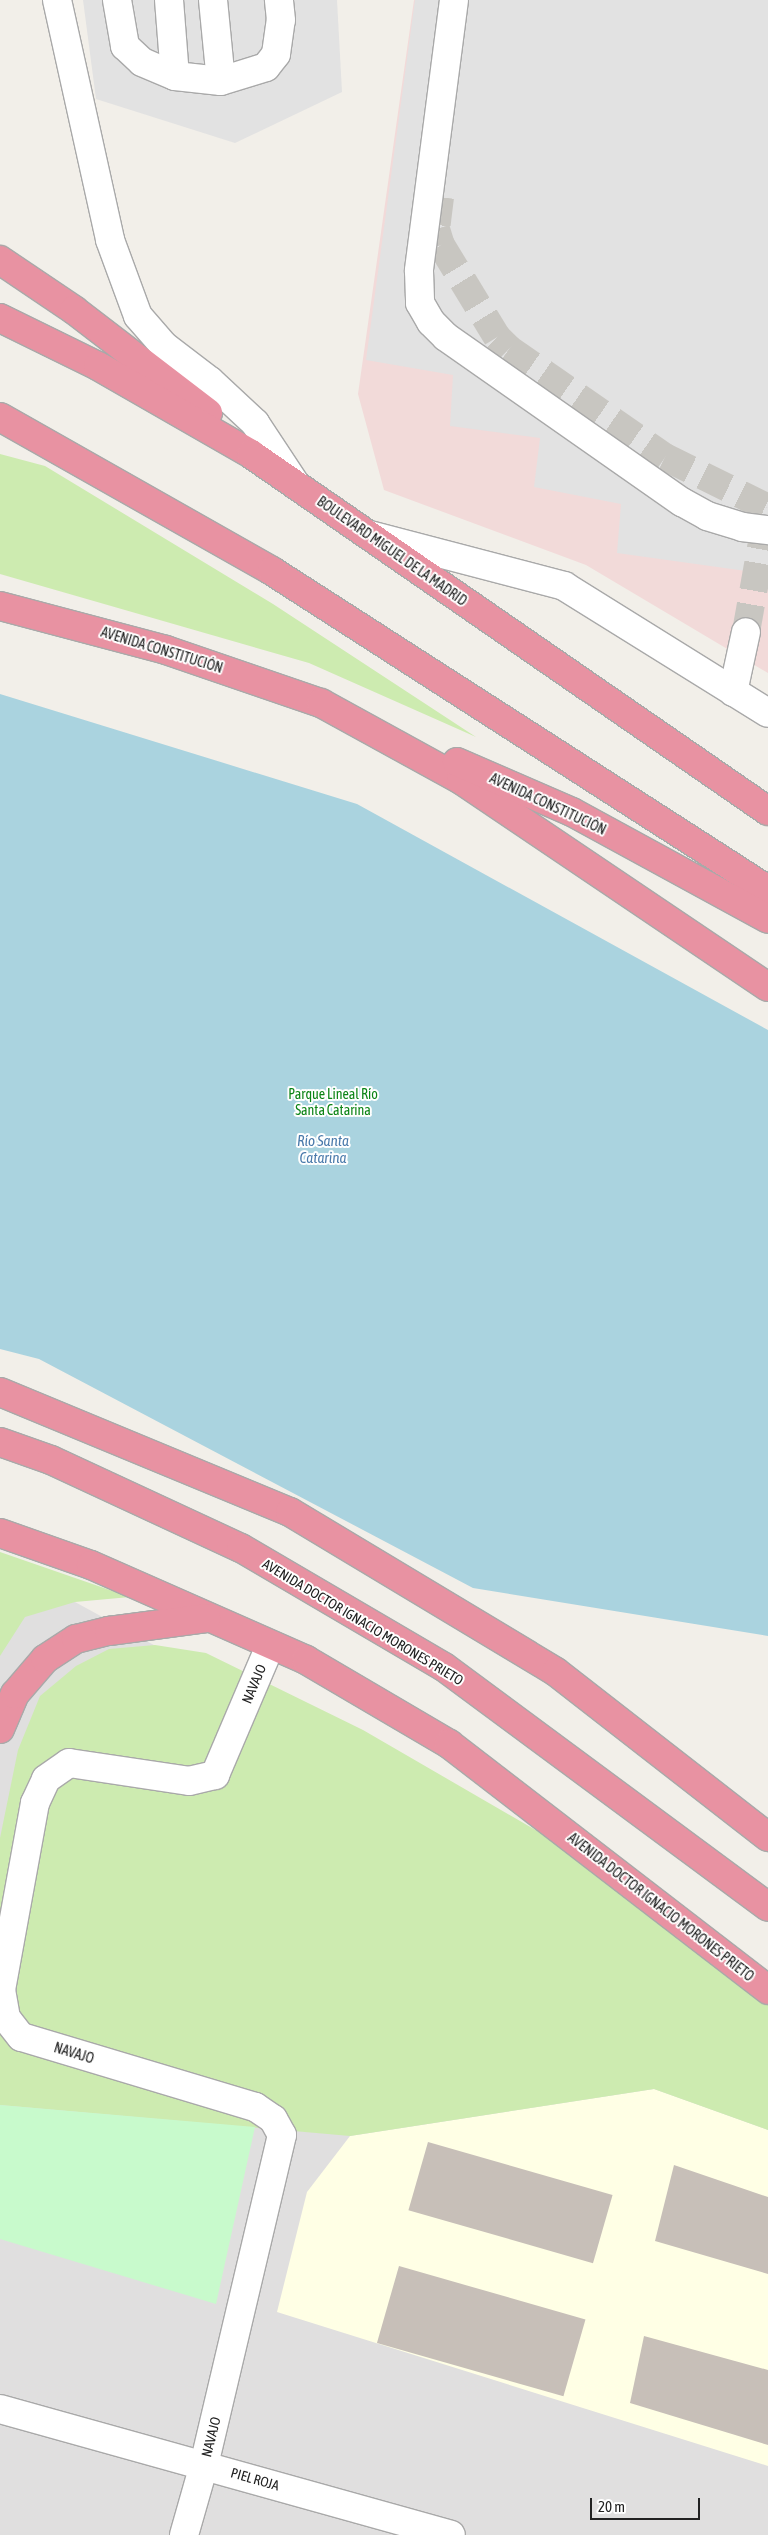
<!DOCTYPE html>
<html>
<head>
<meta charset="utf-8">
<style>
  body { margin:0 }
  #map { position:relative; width:768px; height:2535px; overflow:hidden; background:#f2efe9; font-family:"Asap Condensed",sans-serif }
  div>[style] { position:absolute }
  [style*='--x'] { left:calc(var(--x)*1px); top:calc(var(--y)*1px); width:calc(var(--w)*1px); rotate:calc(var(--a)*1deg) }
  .residential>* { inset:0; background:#e0dfdf }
  .commercial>* { inset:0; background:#f2dad9 }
  .education>* { inset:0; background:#ffffe5 }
  .grass>* { inset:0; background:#cdebb0 }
  .park>* { inset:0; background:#c8facc }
  .parking>* { inset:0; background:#e2e2e2 }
  .water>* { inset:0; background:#aad3df }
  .building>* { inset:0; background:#c7bfb8; transform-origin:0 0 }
  .minor-tunnel>* { height:28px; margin-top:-14px; transform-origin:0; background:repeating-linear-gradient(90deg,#c8c6c1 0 28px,transparent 0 42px) }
  .roads { filter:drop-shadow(1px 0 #a9a9a9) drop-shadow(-1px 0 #a9a9a9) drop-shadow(0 1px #a9a9a9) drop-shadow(0 -1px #a9a9a9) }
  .minor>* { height:28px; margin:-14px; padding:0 14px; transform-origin:14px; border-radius:14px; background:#fff }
  .highway>* { height:28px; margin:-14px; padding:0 14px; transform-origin:14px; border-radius:14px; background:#e892a2 }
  span { translate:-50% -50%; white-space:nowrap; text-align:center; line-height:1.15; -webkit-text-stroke:4px #fff; paint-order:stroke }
  .street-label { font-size:14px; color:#222 }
  .park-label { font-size:14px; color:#0c8416 }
  .water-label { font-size:15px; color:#4a7aab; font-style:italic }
  .scale { position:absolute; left:590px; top:2498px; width:110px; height:22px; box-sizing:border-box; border:2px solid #222; border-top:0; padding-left:6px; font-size:15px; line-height:18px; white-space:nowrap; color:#222; -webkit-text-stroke:4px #fff; paint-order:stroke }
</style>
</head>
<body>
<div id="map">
  <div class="residential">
    <i style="clip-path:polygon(0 1592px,75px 1602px,768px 1980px,768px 2535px,0 2535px)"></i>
  </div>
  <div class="commercial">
    <i style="clip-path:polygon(414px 0,768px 0,768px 673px,586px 565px,384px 490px,358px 394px)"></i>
  </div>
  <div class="education">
    <i style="clip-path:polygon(654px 2089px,768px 2130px,768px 2466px,277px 2312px,307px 2192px,350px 2136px)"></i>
  </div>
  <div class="grass">
    <i style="clip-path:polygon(0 454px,45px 466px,273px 604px,476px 737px,309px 663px,0 574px)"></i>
    <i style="clip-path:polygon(0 1552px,130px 1597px,75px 1602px,25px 1617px,0 1656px)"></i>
    <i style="clip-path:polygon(155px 1645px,206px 1653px,363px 1730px,551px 1839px,768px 1990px,768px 2130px,654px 2089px,350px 2136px,0 2105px,0 1838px,18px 1750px,40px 1696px,76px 1666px,109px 1649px)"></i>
  </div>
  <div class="park">
    <i style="clip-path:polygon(0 2105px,255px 2127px,216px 2304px,0 2239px)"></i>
  </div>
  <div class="parking">
    <i style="clip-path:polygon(83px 0,337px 0,342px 92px,235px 143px,96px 99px)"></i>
    <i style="clip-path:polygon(415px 0,768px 0,768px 574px,617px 553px,621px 504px,534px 487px,540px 438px,450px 426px,453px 375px,366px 360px)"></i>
  </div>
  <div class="water">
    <i style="clip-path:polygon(0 694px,357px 804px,768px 1030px,768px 1636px,473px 1588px,39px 1359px,0 1349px)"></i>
  </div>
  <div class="building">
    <i style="left:428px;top:2142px;width:192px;height:71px;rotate:16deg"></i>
    <i style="clip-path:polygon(674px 2165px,768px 2197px,768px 2274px,655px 2241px)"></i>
    <i style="left:399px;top:2266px;width:194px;height:80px;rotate:16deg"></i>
    <i style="clip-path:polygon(644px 2336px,768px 2370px,768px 2445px,630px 2403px)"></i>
  </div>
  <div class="minor-tunnel">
    <i style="--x:440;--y:197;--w:32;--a:97"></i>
    <i style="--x:436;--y:229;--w:17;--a:73"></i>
    <i style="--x:441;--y:245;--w:108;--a:58.7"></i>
    <i style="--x:497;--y:337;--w:17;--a:45"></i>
    <i style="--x:509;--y:349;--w:190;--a:34.7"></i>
    <i style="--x:665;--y:457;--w:115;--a:26.3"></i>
    <i style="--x:746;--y:632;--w:126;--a:-79.9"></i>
  </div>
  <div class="roads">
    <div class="minor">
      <i style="--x:57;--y:0;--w:246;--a:77.5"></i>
      <i style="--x:110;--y:240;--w:81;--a:69.8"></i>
      <i style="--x:138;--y:316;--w:40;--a:49"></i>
      <i style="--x:164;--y:346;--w:58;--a:37.3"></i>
      <i style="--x:210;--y:381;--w:62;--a:43"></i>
      <i style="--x:255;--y:423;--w:74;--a:56.5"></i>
      <i style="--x:117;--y:0;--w:47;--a:80.1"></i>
      <i style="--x:125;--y:46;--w:23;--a:43"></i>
      <i style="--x:142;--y:62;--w:36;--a:23"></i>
      <i style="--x:175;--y:76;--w:46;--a:6.2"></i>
      <i style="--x:221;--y:81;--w:47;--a:-17.3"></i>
      <i style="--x:266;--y:67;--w:16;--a:-52"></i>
      <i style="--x:276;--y:54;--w:34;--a:-82"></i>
      <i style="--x:281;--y:20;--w:20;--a:-96"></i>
      <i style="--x:169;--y:0;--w:76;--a:85.5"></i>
      <i style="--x:213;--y:0;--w:81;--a:84.4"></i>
      <i style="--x:454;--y:0;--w:273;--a:97.4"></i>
      <i style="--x:419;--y:271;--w:32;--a:88"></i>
      <i style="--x:420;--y:303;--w:22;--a:60"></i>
      <i style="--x:431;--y:322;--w:21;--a:45"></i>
      <i style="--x:446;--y:337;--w:288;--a:35"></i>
      <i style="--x:682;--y:502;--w:29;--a:29"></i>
      <i style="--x:707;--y:516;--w:37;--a:17"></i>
      <i style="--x:742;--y:527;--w:26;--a:7"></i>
      <i style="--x:370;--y:535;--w:201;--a:14.7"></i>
      <i style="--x:564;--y:586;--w:240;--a:31.9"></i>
      <i style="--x:733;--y:692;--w:61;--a:-77.8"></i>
      <i style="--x:0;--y:2409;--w:468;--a:15.6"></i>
      <i style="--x:184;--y:2535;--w:73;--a:-74.1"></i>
      <i style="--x:204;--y:2465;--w:339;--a:-76.7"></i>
      <i style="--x:282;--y:2135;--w:18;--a:-119"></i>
      <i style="--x:273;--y:2119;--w:22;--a:-146"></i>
      <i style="--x:255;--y:2107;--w:244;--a:-163.3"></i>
      <i style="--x:21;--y:2037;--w:24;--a:-128"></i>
      <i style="--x:6;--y:2018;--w:28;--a:-100"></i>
      <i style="--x:1;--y:1990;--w:190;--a:-79.7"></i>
      <i style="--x:35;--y:1803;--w:26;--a:-65"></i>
      <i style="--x:46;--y:1779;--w:28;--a:-35"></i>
      <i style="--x:69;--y:1763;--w:121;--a:8.5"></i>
      <i style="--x:189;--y:1781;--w:27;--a:-13"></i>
      <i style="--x:215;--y:1775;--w:140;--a:-66.9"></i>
    </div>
    <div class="highway">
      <i style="--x:0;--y:260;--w:89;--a:34"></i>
      <i style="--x:74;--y:310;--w:169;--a:37.5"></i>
      <i style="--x:0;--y:318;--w:109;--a:26.1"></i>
      <i style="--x:98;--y:366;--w:177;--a:29.9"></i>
      <i style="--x:251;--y:454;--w:628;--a:34.63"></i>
      <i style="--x:0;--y:417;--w:313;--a:29.5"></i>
      <i style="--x:272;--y:571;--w:590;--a:32.75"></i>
      <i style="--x:0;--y:606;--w:172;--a:14.8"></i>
      <i style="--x:166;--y:650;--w:164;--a:18.9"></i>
      <i style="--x:321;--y:703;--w:160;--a:28.8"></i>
      <i style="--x:461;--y:780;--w:370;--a:34"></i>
      <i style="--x:457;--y:762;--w:125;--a:23.5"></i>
      <i style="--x:572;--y:812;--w:223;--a:28.6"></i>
      <i style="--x:0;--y:1392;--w:314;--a:22.5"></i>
      <i style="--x:290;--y:1512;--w:310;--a:31"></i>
      <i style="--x:556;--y:1672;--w:269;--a:37.9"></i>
      <i style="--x:0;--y:1442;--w:54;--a:19.4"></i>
      <i style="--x:51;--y:1460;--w:209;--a:24.9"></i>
      <i style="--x:241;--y:1548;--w:235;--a:30.4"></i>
      <i style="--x:444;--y:1667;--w:403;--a:36.5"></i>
      <i style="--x:0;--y:1533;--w:96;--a:19.4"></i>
      <i style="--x:91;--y:1565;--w:235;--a:23.8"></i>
      <i style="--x:306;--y:1660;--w:166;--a:30.4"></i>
      <i style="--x:449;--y:1744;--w:403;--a:37.6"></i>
      <i style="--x:0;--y:1729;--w:38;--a:-67"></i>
      <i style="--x:15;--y:1694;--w:46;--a:-49.4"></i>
      <i style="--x:45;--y:1659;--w:37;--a:-33"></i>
      <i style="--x:76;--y:1639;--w:34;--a:-14"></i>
      <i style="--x:109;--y:1631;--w:98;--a:-7.6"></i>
    </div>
  </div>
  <div class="street-label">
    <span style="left:392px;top:551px;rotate:35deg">BOULEVARD MIGUEL DE LA MADRID</span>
    <span style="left:162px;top:650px;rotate:17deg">AVENIDA CONSTITUCIÓN</span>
    <span style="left:548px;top:804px;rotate:25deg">AVENIDA CONSTITUCIÓN</span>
    <span style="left:363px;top:1622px;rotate:31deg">AVENIDA DOCTOR IGNACIO MORONES PRIETO</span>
    <span style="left:254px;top:1684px;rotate:-67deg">NAVAJO</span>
    <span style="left:661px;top:1907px;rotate:38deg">AVENIDA DOCTOR IGNACIO MORONES PRIETO</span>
    <span style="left:74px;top:2053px;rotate:17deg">NAVAJO</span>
    <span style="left:211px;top:2437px;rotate:-76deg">NAVAJO</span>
    <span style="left:255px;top:2479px;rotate:16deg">PIEL ROJA</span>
  </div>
  <div class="park-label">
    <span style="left:333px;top:1102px">Parque Lineal Río<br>Santa Catarina</span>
  </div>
  <div class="water-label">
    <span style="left:323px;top:1149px">Río Santa<br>Catarina</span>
  </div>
  <div class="scale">20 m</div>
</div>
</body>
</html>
